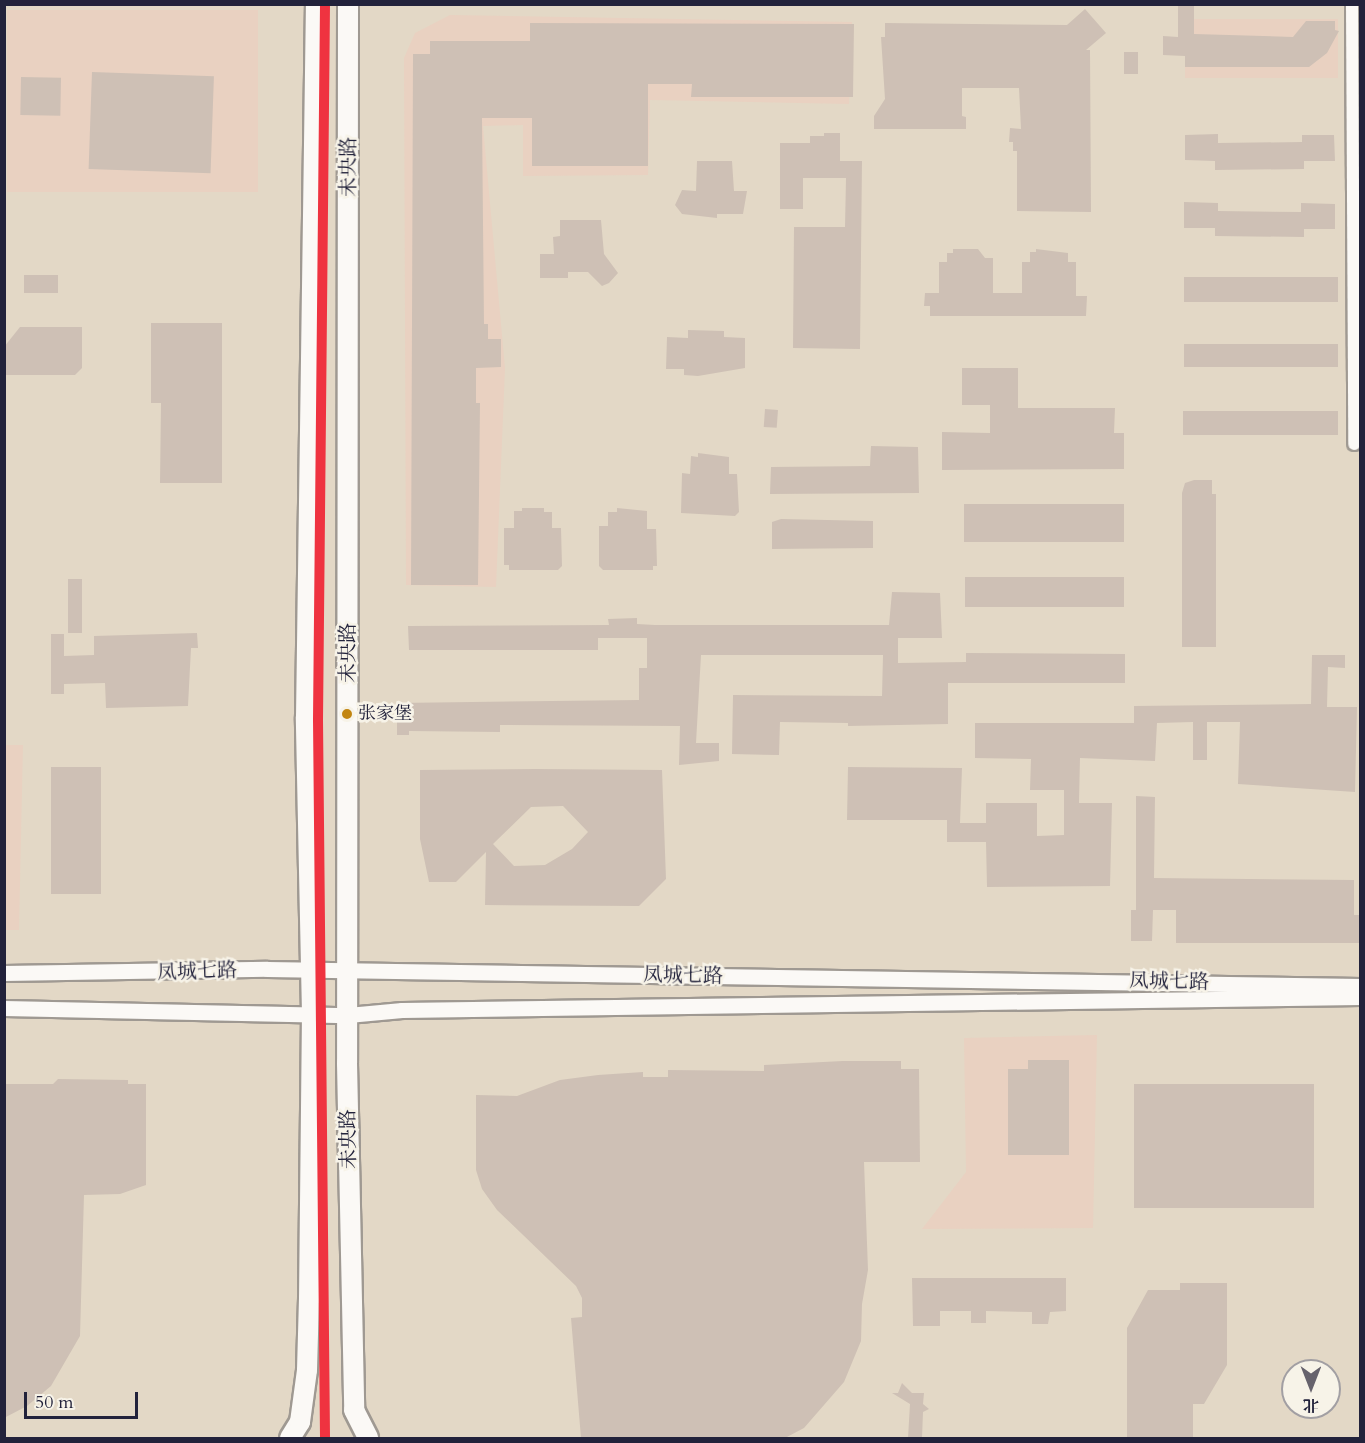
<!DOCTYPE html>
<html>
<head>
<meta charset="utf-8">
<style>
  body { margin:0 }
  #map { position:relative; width:1365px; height:1443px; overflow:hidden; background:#e3d8c6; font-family:Cardo,"Noto Serif SC",serif }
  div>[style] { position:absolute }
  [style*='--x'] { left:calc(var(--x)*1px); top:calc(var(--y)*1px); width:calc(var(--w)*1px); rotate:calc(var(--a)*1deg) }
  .built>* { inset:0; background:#e9d1c1; transform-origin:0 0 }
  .building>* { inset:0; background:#cec0b5; transform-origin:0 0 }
  .roads { filter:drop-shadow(2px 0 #9f9992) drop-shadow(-2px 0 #9f9992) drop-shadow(0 2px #9f9992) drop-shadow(0 -2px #9f9992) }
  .minor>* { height:12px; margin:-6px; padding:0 6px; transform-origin:6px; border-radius:6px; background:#fbf9f6 }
  .tertiary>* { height:15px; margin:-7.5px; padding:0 7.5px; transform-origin:7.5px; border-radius:7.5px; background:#fbf9f6 }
  .primary>* { height:20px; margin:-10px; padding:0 10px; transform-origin:10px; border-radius:10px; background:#fbf9f6 }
  .metro-1>* { height:10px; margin:-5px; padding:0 5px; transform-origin:5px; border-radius:5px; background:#ef3340 }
  .dots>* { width:16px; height:16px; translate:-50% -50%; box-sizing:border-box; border:3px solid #f7f3e8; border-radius:50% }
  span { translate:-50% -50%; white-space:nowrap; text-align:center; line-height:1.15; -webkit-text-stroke:5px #f7f3e8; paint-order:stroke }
  .bus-label { font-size:18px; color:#22223b }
  .left { translate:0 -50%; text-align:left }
  .street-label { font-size:20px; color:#22223b }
  .frame { position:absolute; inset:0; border:6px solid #22223b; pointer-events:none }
  .north { position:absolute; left:1281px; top:1359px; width:60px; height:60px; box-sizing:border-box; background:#f7f3e8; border:2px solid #a29fa3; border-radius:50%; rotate:180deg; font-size:16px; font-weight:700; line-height:24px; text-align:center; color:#22223b }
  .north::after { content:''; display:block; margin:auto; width:21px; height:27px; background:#66626c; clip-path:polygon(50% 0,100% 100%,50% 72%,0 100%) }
  .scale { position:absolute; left:24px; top:1392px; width:114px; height:27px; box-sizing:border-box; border:3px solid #22223b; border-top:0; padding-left:8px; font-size:18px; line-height:21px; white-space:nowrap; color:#22223b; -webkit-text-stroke:4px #f7f3e8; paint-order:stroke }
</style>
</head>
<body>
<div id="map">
  <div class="built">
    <i style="left:7px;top:10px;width:251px;height:182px"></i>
    <i style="clip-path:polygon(450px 15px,852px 22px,849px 104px,650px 100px,648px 175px,523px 176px,523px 125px,483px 126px,505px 368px,496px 587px,406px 585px,404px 58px,415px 33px)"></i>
    <i style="left:1338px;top:19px;width:59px;height:153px;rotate:90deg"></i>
    <i style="clip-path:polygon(5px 745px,23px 745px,19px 930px,5px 930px)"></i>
    <i style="clip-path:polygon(1097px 1035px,1093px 1228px,922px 1229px,966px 1172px,964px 1038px)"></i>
  </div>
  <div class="building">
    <i style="clip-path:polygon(1178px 6px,1194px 6px,1194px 34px,1293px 37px,1306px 21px,1335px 21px,1335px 30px,1339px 31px,1327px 53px,1309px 67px,1185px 67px,1185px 56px,1163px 55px,1163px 36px,1178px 37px)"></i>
    <i style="clip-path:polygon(1085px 9px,1106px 33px,1086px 50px,1090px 50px,1091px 212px,1017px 211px,1017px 151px,1013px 151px,1013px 142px,1009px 142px,1010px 128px,1021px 129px,1019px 88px,962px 88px,962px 116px,966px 117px,966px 129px,874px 129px,874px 116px,885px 99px,881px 37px,885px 37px,885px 23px,1067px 25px)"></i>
    <i style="clip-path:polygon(530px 23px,854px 24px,853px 97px,691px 97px,692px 84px,648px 84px,648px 166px,532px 166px,532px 118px,482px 118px,484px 324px,488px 324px,488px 339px,501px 339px,501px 367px,476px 368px,476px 403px,480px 403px,478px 585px,411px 585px,413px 54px,430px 54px,430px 41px,530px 41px)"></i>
    <i style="left:1124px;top:52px;width:14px;height:22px"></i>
    <i style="left:92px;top:72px;width:122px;height:97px;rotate:2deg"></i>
    <i style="left:21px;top:77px;width:40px;height:38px;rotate:1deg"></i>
    <i style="clip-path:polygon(824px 133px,840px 133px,840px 161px,862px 161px,860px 349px,793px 348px,794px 227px,845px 227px,846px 178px,803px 178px,803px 209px,780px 209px,780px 143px,810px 143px,810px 136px,824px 136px)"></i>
    <i style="clip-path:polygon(1218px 134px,1218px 143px,1302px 142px,1302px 135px,1334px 135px,1335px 161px,1304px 161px,1304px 169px,1215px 170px,1215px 161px,1185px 160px,1185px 135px)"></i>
    <i style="clip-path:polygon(697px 161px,732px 161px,734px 191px,747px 191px,743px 214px,717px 214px,717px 218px,682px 214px,675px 205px,682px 190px,696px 191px)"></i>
    <i style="clip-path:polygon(1184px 202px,1218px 203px,1218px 211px,1301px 212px,1301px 203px,1335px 204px,1335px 229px,1304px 229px,1304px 237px,1215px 236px,1215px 228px,1184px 228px)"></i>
    <i style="clip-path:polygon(560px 220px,601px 220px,604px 254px,618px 273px,609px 283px,602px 286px,588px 272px,568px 272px,568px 278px,540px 278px,540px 254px,554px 254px,553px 237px,560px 236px)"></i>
    <i style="clip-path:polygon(953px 249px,978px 249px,985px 258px,993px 258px,993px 293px,1022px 293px,1022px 262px,1030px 262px,1030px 252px,1036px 252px,1036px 249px,1068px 253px,1068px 262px,1076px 262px,1076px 296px,1087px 296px,1086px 316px,930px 316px,930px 306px,924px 306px,925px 293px,939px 293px,939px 262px,947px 262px,947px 253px,953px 253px)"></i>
    <i style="left:24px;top:275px;width:34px;height:18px"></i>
    <i style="left:1184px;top:277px;width:154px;height:25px"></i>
    <i style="clip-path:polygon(151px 323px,222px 323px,222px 483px,160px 483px,161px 403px,151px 403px)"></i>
    <i style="clip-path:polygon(20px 327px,82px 327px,82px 368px,75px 375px,4px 375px,4px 347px)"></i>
    <i style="clip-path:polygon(688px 330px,724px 331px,724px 337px,745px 338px,745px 368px,698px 376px,684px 375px,684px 369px,666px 369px,667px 337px,688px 338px)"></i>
    <i style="left:1184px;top:344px;width:154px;height:23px"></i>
    <i style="clip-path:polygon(962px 368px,1018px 368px,1018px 408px,1115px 408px,1114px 433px,1124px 433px,1124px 469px,942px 470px,942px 432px,990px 433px,990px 405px,962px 405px)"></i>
    <i style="left:765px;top:409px;width:13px;height:18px;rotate:4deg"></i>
    <i style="left:1183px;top:411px;width:155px;height:24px"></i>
    <i style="clip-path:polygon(871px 446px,918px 447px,919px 493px,770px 494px,771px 467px,870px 466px)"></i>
    <i style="clip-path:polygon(698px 453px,729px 457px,729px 474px,737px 474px,739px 512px,735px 516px,681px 513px,682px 473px,690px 474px,691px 456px,698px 457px)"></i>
    <i style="clip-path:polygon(1194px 480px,1212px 480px,1212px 494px,1216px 494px,1216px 647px,1182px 647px,1182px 493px,1185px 483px)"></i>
    <i style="left:964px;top:504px;width:160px;height:38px"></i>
    <i style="clip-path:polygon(522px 508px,544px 508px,544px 512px,552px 512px,552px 528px,561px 528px,562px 566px,558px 570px,509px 570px,509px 565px,504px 565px,504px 528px,514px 528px,514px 511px,522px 511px)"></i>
    <i style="clip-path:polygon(617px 508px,647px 511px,647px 529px,656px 529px,657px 566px,653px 566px,653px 570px,603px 570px,599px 566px,599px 526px,608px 526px,608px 512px,617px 512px)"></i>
    <i style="clip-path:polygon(781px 519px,873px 521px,873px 548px,772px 549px,772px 522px)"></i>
    <i style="left:965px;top:577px;width:159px;height:30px"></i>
    <i style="left:68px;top:579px;width:14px;height:54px"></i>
    <i style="clip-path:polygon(892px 592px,940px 593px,942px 638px,898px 638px,898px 663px,966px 662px,966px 653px,1125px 654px,1125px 683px,948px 683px,948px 724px,848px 726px,848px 723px,780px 722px,779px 755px,732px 754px,733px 695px,882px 696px,883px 655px,701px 655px,696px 743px,719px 743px,719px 761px,679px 765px,680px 726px,500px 725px,500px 732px,409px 731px,409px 735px,397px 735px,397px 703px,639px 700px,639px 668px,647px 668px,647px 638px,598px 638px,598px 650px,409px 650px,408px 626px,609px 625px,608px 619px,637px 618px,637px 624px,655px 625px,889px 625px)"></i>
    <i style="clip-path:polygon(197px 633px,198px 648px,191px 648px,188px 706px,106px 708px,105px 683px,64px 684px,64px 694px,51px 694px,51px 634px,64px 634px,64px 656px,94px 655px,94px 636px)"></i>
    <i style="clip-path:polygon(1312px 655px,1345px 655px,1345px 668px,1328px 667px,1327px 707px,1357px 707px,1355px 792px,1238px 784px,1240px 722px,1207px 722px,1207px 760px,1193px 760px,1193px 722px,1157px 723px,1155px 761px,1080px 758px,1079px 803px,1112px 803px,1110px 886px,987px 887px,986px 842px,947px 842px,947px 820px,847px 820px,848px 767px,962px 768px,960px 823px,986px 823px,986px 803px,1037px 803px,1037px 836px,1064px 835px,1064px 790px,1030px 790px,1031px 759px,975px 758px,975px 723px,1134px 723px,1134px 706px,1311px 704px)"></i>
    <i style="left:51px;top:767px;width:50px;height:127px"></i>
    <i style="clip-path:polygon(evenodd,536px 769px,662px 770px,666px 879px,639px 906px,485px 905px,486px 852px,456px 882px,429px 882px,420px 839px,420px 770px,536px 769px,563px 806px,588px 832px,572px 849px,545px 865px,514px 866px,493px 844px,531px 807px,563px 806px)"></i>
    <i style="clip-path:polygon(1136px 796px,1155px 797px,1154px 878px,1354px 880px,1354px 915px,1360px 915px,1360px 943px,1176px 943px,1176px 910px,1153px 910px,1152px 941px,1131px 941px,1131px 910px,1136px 910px)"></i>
    <i style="clip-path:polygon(1028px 1060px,1069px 1060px,1069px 1155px,1008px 1155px,1008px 1069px,1028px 1069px)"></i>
    <i style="clip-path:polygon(843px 1061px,901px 1061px,901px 1069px,919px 1069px,920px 1162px,864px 1162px,868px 1270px,862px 1304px,861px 1341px,844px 1382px,804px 1428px,785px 1438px,581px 1438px,571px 1318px,582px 1317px,582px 1298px,576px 1286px,497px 1210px,482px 1189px,476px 1170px,476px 1095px,517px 1096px,560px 1080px,598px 1075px,643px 1072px,643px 1077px,668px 1077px,668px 1070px,764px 1071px,764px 1065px)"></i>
    <i style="clip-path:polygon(58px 1079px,128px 1080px,128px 1084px,146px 1084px,146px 1185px,120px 1194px,84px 1195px,80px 1336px,51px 1386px,27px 1406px,4px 1418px,4px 1084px,53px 1084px)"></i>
    <i style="left:1134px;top:1084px;width:180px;height:124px"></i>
    <i style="clip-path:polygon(912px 1278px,1066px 1278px,1066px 1311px,1050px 1312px,1048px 1324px,1032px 1324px,1032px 1312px,986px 1311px,986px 1323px,971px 1323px,971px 1311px,940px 1311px,940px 1326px,913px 1326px)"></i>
    <i style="clip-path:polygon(1180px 1283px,1227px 1283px,1227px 1365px,1204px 1404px,1193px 1404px,1193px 1438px,1127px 1438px,1127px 1328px,1148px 1290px,1180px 1290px)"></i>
    <i style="clip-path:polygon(902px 1383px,912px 1393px,924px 1393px,923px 1404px,929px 1409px,923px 1412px,922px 1438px,908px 1438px,910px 1404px,892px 1393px,898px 1393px)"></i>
  </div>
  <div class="roads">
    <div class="minor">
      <i style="--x:1352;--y:4;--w:440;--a:89.7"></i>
    </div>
    <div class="tertiary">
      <i style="--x:4;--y:973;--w:263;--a:-0.9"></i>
      <i style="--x:267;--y:969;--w:1093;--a:0.89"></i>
      <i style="--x:4;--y:1008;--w:344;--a:1.2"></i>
      <i style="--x:348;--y:1015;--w:54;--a:-5.3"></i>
      <i style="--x:402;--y:1010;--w:958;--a:-0.78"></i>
    </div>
    <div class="primary">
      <i style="--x:348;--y:4;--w:1059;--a:90.05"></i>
      <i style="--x:347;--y:1063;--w:347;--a:88.8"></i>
      <i style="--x:354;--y:1410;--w:31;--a:63"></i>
      <i style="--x:290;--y:1438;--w:19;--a:-58"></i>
      <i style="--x:300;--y:1422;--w:52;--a:-82.3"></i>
      <i style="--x:307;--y:1370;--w:71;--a:-88.4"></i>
      <i style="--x:309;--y:1299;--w:285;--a:-89.4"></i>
      <i style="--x:312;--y:1014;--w:297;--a:-91.2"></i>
      <i style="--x:306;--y:717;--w:713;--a:-89.2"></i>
    </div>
  </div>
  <div class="metro-1">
    <i style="--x:325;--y:4;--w:716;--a:90.56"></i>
    <i style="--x:318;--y:720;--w:718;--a:89.44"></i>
  </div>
  <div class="dots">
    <i style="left:347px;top:714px;background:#c2850f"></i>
  </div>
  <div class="bus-label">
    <span class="left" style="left:358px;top:714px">张家堡</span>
  </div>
  <div class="street-label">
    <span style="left:348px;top:167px;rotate:-90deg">未央路</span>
    <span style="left:347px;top:653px;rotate:-90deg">未央路</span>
    <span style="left:197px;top:971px;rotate:-2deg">凤城七路</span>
    <span style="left:683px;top:975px;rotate:1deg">凤城七路</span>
    <span style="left:1169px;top:981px;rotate:1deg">凤城七路</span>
    <span style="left:348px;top:1139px;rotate:-91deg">未央路</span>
  </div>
  <div class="frame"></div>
  <div class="north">北</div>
  <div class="scale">50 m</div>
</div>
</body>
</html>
